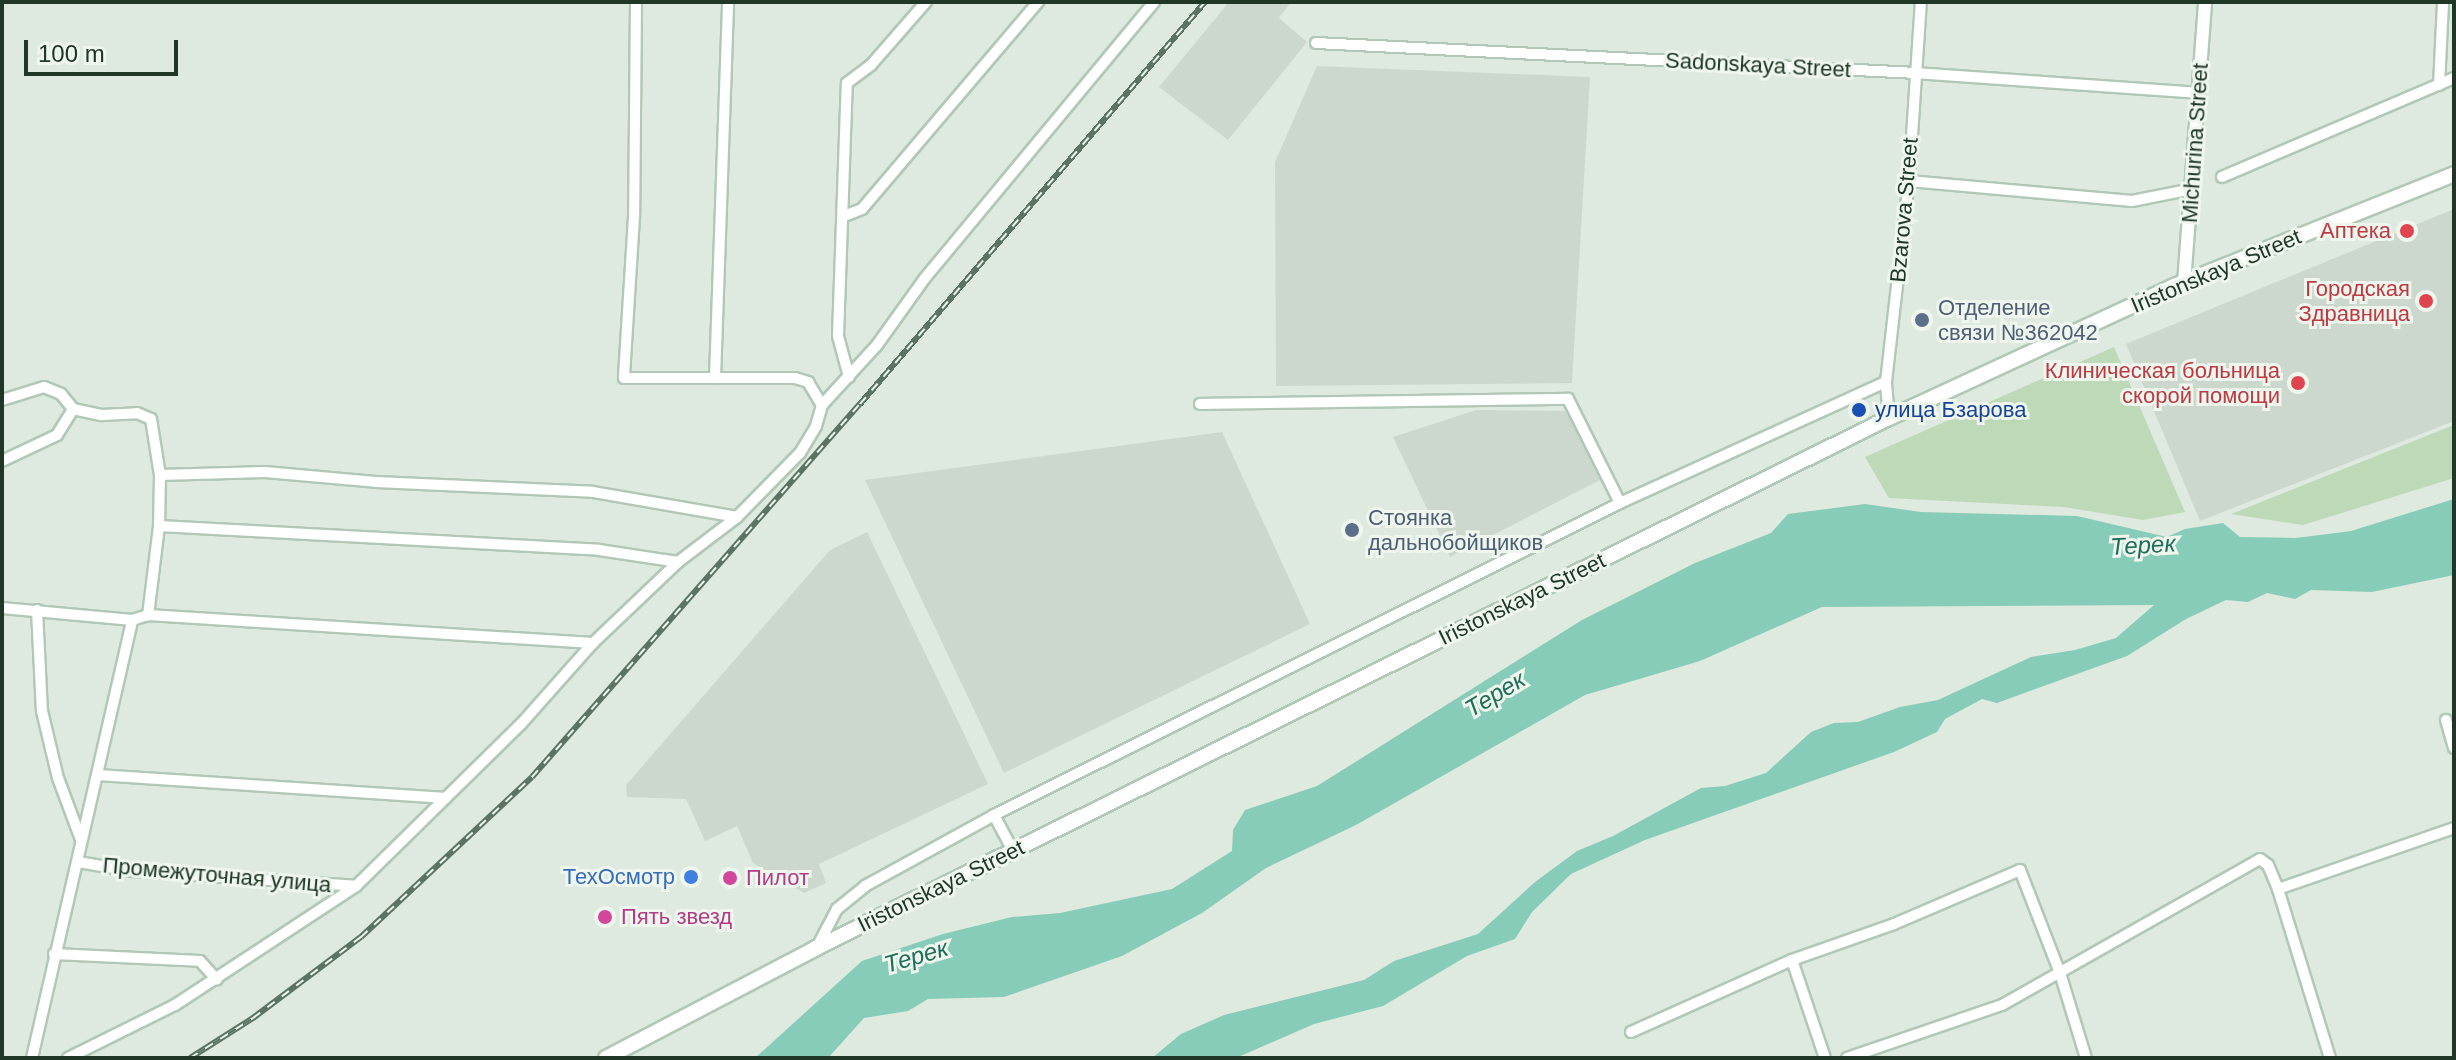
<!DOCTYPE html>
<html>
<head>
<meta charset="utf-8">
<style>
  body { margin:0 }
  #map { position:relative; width:2456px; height:1060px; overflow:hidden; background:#dee9df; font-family:Helvetica,sans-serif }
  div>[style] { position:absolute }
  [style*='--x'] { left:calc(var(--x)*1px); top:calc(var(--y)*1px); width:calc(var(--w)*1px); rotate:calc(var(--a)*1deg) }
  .built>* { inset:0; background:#ccd8cd }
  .green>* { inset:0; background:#bdd9b7 }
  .water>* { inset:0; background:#87ccb9 }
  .roads { filter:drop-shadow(2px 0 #b2c8b6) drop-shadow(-2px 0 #b2c8b6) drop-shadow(0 2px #b2c8b6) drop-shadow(0 -2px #b2c8b6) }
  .minor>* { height:10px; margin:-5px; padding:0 5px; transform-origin:5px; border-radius:5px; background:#fff }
  .tertiary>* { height:12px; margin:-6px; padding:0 6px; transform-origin:6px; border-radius:6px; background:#fff }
  .secondary>* { height:14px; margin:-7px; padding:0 7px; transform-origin:7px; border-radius:7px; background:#fff }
  .rail>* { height:6px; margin-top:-3px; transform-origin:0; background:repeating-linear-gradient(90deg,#eef6ee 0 9px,#5a7362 0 18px); box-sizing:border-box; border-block:2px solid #5a7362 }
  .dots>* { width:22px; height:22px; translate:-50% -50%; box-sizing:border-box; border:4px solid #eef6ee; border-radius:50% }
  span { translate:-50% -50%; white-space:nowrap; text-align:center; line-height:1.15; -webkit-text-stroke:6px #eef6ee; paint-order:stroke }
  .street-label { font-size:22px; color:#203727 }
  .health-label { font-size:22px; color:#be3a42 }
  .right { translate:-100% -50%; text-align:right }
  .service-label { font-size:22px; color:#4e5e75 }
  .left { translate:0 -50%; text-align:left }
  .transit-label { font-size:22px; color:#164399 }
  .shop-label { font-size:22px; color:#366cbe }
  .hotel-label { font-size:22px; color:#b23c85 }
  .water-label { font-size:24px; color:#1e6f59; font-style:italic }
  .frame { position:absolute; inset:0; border:4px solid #203727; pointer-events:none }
  .scale { position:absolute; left:24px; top:40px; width:154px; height:36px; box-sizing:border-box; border:4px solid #203727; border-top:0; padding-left:10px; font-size:24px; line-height:28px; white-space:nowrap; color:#203727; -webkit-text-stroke:6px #eef6ee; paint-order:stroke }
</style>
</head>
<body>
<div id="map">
  <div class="built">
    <i style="clip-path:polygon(1229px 2px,1291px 2px,1279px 18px,1307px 42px,1228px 140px,1159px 87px)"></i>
    <i style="clip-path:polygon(1317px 66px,1590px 77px,1572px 383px,1276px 386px,1275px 162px)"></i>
    <i style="clip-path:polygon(2454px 209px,2454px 421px,2200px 521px,2126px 344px)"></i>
    <i style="clip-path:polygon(1476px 410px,1566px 411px,1600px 480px,1450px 557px,1393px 437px)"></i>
    <i style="clip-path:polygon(1222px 432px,1310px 624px,1004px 773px,865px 480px)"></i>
    <i style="clip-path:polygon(867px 532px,988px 784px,819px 864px,826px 883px,804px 893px,753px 863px,737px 826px,705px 841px,686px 799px,627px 797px,626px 785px,830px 550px)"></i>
  </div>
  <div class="green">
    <i style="clip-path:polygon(2114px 347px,2185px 512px,2143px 520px,2064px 507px,1889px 498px,1865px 457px)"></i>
    <i style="clip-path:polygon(2454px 425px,2454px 478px,2303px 525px,2231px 514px)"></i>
  </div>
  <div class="water">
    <i style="clip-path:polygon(2454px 499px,2454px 575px,2372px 592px,2311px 590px,2295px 599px,2267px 593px,2248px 602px,2226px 600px,2186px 619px,2127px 656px,1997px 703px,1982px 699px,1945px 719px,1937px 732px,1894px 752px,1645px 840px,1571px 874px,1532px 912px,1515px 939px,1467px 956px,1383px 1006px,1314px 1024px,1236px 1058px,1152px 1058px,1181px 1034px,1224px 1015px,1364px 980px,1394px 961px,1478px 934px,1535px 882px,1577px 851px,1613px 836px,1701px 788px,1725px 786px,1766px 773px,1811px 732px,1834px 723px,1858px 722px,1900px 707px,1938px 700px,2031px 657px,2075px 650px,2116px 638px,2154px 605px,1822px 607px,1700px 661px,1585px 695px,1356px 825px,1266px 868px,1202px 913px,1122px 956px,1004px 997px,928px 999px,908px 1011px,864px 1018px,828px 1058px,755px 1058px,862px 961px,943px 934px,1012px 917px,1060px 913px,1172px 889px,1232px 851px,1233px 830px,1245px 810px,1317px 786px,1582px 620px,1695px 563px,1771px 533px,1788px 514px,1865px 504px,1921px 512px,2077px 516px,2167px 537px,2185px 529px,2223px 523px,2240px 537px,2296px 538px,2351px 531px)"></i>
  </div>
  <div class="roads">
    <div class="minor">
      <i style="--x:636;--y:2;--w:215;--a:90.5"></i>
      <i style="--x:634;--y:217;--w:161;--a:93.6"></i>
      <i style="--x:624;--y:378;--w:171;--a:0"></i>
      <i style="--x:795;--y:378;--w:14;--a:17"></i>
      <i style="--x:808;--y:382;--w:27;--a:59"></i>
      <i style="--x:1316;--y:43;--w:601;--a:2.86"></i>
      <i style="--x:1916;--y:73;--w:284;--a:4"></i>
      <i style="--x:2439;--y:85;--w:83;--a:-87.2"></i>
      <i style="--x:2222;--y:177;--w:252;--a:-23.1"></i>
      <i style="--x:1909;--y:181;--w:224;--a:5.1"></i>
      <i style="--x:2132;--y:201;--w:61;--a:-11.3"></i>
      <i style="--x:844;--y:216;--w:19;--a:-21"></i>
      <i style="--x:862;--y:209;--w:272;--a:-49.6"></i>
      <i style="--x:849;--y:377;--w:42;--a:-105"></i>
      <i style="--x:838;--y:336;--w:253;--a:-88"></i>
      <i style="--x:847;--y:83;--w:30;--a:-37"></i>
      <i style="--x:871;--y:65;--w:84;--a:-48.9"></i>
      <i style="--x:715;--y:378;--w:376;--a:-88"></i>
      <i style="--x:2;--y:400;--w:44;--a:-17.2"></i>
      <i style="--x:44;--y:387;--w:18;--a:22"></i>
      <i style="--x:61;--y:394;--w:19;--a:51"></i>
      <i style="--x:73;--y:409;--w:30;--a:12"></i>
      <i style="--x:102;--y:415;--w:35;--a:-3"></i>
      <i style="--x:137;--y:413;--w:15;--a:23"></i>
      <i style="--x:151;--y:419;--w:57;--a:80.9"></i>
      <i style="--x:160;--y:475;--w:51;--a:91.1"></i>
      <i style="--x:159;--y:526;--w:90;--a:97"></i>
      <i style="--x:1200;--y:404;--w:368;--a:-0.8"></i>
      <i style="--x:1568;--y:399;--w:116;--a:63.4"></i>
      <i style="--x:1889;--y:418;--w:36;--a:-95"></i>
      <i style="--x:1886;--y:382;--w:202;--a:-83.5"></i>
      <i style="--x:1909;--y:181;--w:179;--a:-86.2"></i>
      <i style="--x:2;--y:461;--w:61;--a:-25.3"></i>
      <i style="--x:57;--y:435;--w:31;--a:-58"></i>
      <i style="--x:160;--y:475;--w:105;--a:-1.6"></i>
      <i style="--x:265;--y:472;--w:111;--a:5.1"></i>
      <i style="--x:376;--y:482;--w:217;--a:2.6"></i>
      <i style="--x:593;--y:492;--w:146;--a:9.8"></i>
      <i style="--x:159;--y:526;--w:441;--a:3.1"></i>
      <i style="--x:599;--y:550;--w:80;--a:8.6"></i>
      <i style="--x:2;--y:608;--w:131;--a:5.3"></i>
      <i style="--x:132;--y:620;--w:17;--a:-17"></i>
      <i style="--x:148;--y:615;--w:446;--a:3.6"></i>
      <i style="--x:37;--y:610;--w:101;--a:87.2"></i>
      <i style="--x:42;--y:711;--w:69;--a:76.6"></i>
      <i style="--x:58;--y:778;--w:66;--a:69.6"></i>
      <i style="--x:2446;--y:720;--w:29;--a:74"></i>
      <i style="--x:99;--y:775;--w:347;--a:3.8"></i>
      <i style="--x:994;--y:815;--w:40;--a:62"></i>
      <i style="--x:78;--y:862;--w:55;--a:9.5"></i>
      <i style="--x:132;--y:871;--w:224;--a:3.8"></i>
      <i style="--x:2278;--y:889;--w:177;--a:72.9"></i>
      <i style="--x:817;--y:947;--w:43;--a:-62.2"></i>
      <i style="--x:837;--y:909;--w:36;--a:-39"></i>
      <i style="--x:865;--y:886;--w:147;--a:-28.8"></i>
      <i style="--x:994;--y:815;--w:699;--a:-26.49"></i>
      <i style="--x:1620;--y:503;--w:292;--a:-24.5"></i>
      <i style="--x:54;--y:954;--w:146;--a:2.7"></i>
      <i style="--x:200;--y:961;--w:25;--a:48"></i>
      <i style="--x:1792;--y:960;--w:103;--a:71.4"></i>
      <i style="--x:1631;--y:1032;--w:176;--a:-24.1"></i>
      <i style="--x:1792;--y:960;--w:108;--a:-19.4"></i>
      <i style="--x:1894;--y:924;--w:137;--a:-23.2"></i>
      <i style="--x:2020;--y:870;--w:110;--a:68.8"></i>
      <i style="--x:2060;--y:973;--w:89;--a:73"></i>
      <i style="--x:32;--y:1058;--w:449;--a:-77.1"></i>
      <i style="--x:68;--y:1058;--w:119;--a:-26.4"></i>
      <i style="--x:175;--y:1005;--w:217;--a:-33.3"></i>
      <i style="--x:356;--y:886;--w:231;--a:-44.5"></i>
      <i style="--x:521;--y:724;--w:108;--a:-48.4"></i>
      <i style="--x:593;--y:643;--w:117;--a:-43.6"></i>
      <i style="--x:678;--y:562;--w:74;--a:-37.3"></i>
      <i style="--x:737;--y:517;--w:90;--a:-45.5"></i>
      <i style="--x:800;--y:453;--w:31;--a:-59"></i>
      <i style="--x:816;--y:426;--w:22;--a:-74"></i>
      <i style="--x:822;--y:405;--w:81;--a:-47.5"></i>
      <i style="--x:877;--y:345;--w:82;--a:-54.4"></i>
      <i style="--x:925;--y:278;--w:359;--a:-50.3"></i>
      <i style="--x:1847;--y:1058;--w:164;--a:-18.9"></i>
      <i style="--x:2002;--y:1005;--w:296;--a:-29.5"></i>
      <i style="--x:2260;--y:859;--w:10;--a:37"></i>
      <i style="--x:2268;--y:865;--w:26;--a:67"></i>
      <i style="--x:2278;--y:889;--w:186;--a:-19.1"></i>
    </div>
    <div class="tertiary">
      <i style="--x:2184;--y:283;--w:282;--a:-85.7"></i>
    </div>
    <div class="secondary">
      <i style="--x:606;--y:1058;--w:237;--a:-27.6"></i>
      <i style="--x:816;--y:948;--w:1197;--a:-26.29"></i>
      <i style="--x:1889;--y:418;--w:312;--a:-24.8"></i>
      <i style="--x:2172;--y:287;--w:304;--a:-21.8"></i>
    </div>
  </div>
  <div class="rail">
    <i style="--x:190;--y:1058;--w:75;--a:-32.4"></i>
    <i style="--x:253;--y:1018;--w:135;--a:-36.9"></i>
    <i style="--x:361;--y:937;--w:234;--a:-43.1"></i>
    <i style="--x:532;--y:777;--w:497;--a:-48.7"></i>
    <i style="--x:860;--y:404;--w:530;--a:-49.36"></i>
  </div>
  <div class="dots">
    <i style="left:2407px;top:231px;background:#e0444e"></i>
    <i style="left:2426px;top:301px;background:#e0444e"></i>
    <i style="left:1922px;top:320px;background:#5c6f8a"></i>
    <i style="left:2298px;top:383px;background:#e0444e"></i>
    <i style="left:1859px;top:410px;background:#1a4fb4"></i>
    <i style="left:1352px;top:530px;background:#5c6f8a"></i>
    <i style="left:691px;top:877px;background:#3f7fe0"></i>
    <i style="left:730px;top:878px;background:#d1479c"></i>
    <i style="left:605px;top:917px;background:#d1479c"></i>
  </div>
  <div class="street-label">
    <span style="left:1758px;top:65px;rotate:3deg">Sadonskaya Street</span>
    <span style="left:2195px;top:143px;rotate:-86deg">Michurina Street</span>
    <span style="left:1904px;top:210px;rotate:-85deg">Bzarova Street</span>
    <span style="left:2216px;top:271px;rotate:-23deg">Iristonskaya Street</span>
    <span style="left:1522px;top:599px;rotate:-26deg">Iristonskaya Street</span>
    <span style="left:217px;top:875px;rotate:5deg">Промежуточная улица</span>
    <span style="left:941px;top:886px;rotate:-26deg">Iristonskaya Street</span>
  </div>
  <div class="health-label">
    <span class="right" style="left:2391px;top:231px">Аптека</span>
    <span class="right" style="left:2410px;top:301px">Городская<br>Здравница</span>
    <span class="right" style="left:2280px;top:383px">Клиническая больница<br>скорой помощи</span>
  </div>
  <div class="service-label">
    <span class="left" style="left:1938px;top:320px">Отделение<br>связи №362042</span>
    <span class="left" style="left:1368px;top:530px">Стоянка<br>дальнобойщиков</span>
  </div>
  <div class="transit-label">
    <span class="left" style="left:1875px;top:410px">улица Бзарова</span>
  </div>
  <div class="shop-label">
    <span class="right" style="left:675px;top:877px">ТехОсмотр</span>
  </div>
  <div class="hotel-label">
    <span class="left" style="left:746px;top:878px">Пилот</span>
    <span class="left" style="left:621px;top:917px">Пять звезд</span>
  </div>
  <div class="water-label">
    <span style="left:2143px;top:545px;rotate:-3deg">Терек</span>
    <span style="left:1495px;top:694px;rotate:-31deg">Терек</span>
    <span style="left:916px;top:956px;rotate:-16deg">Терек</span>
  </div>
  <div class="frame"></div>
  <div class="scale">100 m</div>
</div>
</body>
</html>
